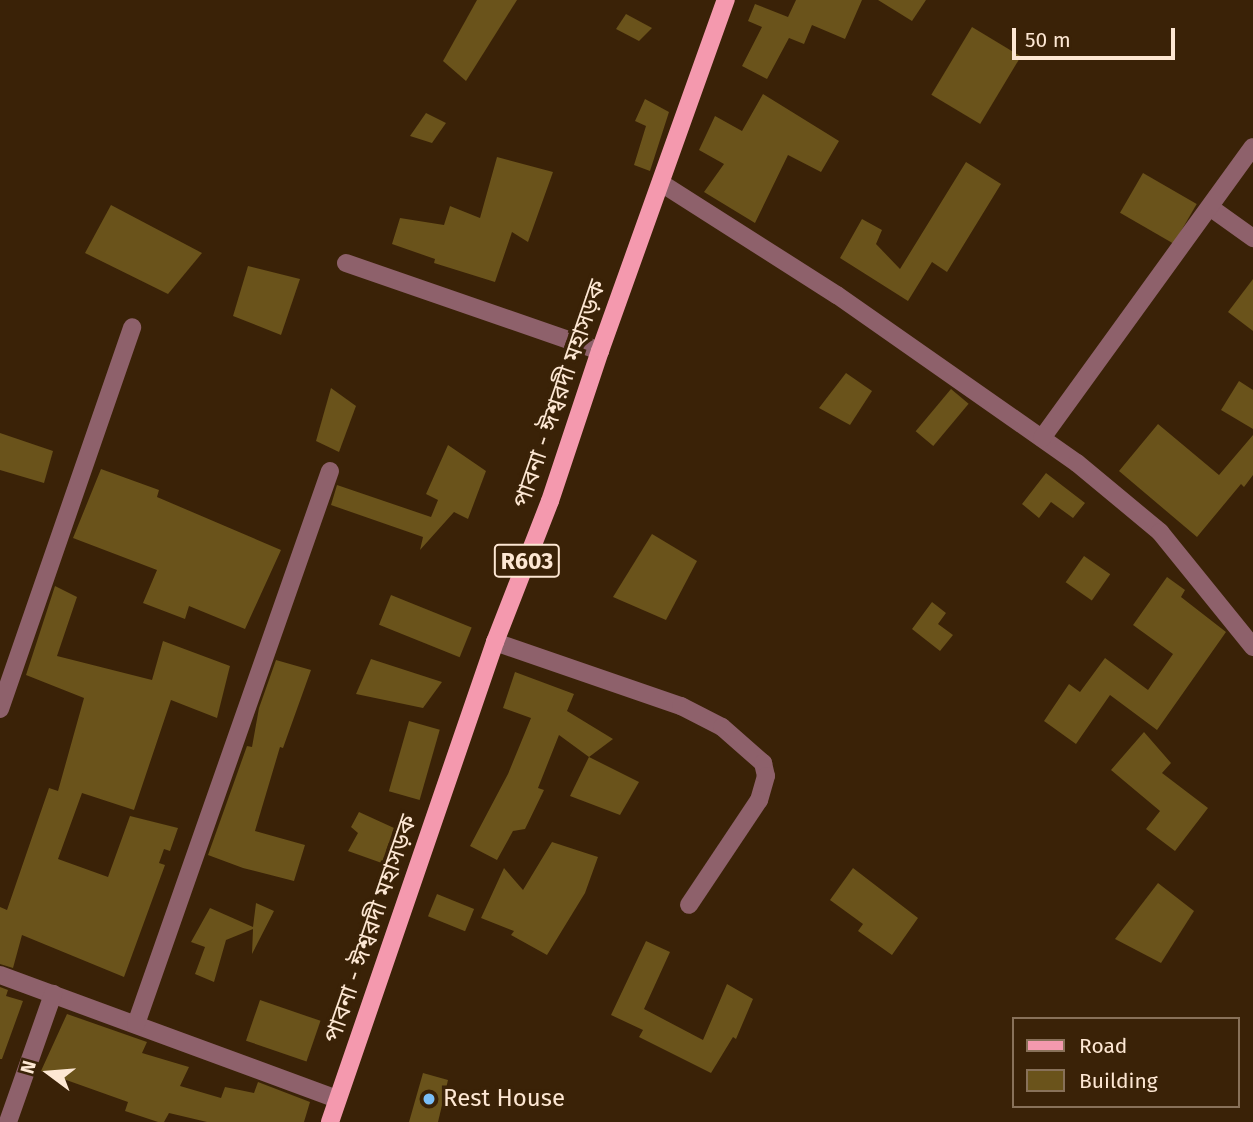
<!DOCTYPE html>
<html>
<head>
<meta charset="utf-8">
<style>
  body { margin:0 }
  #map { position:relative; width:1253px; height:1122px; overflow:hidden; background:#3a2207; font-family:"Fira Sans","Noto Sans Bengali",sans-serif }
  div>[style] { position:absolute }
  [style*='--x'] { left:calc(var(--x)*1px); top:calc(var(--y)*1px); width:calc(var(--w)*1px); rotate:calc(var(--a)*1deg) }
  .building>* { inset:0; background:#6a531b; transform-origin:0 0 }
  .minor>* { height:18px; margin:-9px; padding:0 9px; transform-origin:9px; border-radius:9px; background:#8e616b }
  .primary>* { height:18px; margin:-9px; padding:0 9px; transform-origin:9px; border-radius:9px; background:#f499ae }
  .dots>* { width:19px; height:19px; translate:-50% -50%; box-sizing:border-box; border:4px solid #3a2207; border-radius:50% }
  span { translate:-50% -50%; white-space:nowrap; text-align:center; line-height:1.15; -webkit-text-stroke:7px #3a2207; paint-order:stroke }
  .shield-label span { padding:2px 5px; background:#3a2207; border:2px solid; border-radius:5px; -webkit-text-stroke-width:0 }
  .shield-label { font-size:23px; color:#fde7d3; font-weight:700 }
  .street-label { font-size:24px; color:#fde7d3 }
  .poi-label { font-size:24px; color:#fde7d3 }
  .left { translate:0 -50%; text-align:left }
  .legend { position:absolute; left:1012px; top:1017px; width:228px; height:91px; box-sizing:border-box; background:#3a2207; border:2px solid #887159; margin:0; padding:9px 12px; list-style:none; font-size:21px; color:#fde7d3 }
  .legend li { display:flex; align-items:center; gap:14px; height:35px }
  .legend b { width:35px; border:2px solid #887159 }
  .north { position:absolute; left:14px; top:1038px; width:70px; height:70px; -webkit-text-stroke:5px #3a2207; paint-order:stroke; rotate:286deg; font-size:19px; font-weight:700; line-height:28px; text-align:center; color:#fde7d3 }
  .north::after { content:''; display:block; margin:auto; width:24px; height:32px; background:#fde7d3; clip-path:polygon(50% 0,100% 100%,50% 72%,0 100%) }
  .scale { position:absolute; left:1012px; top:28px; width:163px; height:32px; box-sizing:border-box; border:4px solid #fde7d3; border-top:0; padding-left:9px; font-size:21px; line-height:24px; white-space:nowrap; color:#fde7d3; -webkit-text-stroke:5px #3a2207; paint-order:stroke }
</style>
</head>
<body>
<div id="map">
  <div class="building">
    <i style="clip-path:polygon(477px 0,517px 0,466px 81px,443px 61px)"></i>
    <i style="clip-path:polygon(796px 0,862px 0,845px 39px,812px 25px,804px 44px,789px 38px,767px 79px,742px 66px,762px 27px,748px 21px,755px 4px,788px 17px)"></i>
    <i style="clip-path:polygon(878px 0,926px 0,912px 21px)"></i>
    <i style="clip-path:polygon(626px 14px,652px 28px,639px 41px,616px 29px)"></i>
    <i style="left:972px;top:27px;width:57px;height:79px;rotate:31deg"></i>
    <i style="clip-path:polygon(763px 94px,839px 141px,821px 172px,788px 155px,755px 223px,704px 192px,724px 164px,699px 150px,715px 116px,742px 131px)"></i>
    <i style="clip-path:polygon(645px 99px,669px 112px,650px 171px,634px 165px,646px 126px,635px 121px)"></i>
    <i style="clip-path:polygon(426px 113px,446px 123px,432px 143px,410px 136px)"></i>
    <i style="clip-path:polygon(497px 157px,553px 172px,528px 242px,512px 232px,495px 282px,434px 263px,435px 259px,392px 244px,400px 218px,444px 225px,450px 206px,480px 218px)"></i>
    <i style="clip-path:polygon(966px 162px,1001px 184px,947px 272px,932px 262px,908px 301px,840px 258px,862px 219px,882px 230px,876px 244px,900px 269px)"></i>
    <i style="left:1143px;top:173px;width:62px;height:46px;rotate:30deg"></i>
    <i style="clip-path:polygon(111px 205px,202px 253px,168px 294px,85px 253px)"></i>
    <i style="clip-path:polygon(248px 266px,300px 279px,281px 335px,233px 316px)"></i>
    <i style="clip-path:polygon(1253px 279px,1253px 331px,1228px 312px)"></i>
    <i style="clip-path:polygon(846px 373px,872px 391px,850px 425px,819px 408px)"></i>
    <i style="clip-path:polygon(1239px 381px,1253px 390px,1253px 429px,1221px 410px)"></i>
    <i style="clip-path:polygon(331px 388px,356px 406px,339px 452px,316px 441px)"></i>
    <i style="left:951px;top:389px;width:23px;height:55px;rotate:40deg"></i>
    <i style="clip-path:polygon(1158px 424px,1219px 475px,1253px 435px,1253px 475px,1244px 487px,1241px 484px,1197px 537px,1119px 471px)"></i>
    <i style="clip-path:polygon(0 433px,53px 451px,44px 483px,0 470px)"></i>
    <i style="clip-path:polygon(448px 445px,486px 471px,468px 519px,454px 512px,420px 550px,423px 537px,331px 505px,337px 485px,431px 517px,438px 500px,426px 494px)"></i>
    <i style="clip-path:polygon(101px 469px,159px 490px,157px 497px,281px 550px,245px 629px,189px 606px,185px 619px,143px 603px,157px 570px,73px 538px)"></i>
    <i style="clip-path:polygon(1046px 473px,1085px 503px,1073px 518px,1051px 502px,1039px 518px,1022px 504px)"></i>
    <i style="clip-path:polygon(652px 534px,697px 561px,666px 620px,613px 597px)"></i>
    <i style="left:1084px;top:556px;width:32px;height:32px;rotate:35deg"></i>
    <i style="clip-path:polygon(1167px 577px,1185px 590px,1181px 597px,1226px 632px,1157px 730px,1110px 695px,1076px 744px,1044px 721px,1069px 684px,1080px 692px,1105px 658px,1148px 690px,1173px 654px,1133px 625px)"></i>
    <i style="clip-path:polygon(55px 586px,77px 597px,57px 656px,152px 680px,163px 641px,230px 666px,217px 718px,171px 700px,134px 810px,82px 793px,58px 859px,108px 877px,130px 816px,178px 828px,170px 851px,164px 849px,159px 863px,165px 865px,124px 977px,22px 935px,13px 968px,0 964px,0 907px,7px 910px,49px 788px,58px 791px,84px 698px,26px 675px)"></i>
    <i style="left:391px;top:595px;width:87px;height:32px;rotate:22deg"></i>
    <i style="clip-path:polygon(932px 602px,946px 613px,938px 624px,953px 635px,940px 651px,912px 629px)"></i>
    <i style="clip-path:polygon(371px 659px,442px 682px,423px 708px,356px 694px)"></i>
    <i style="clip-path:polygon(276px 660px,311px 670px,283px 748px,280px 747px,255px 831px,305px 845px,294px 881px,243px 868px,208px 855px,247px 746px,252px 747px,259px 708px)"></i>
    <i style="clip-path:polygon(515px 672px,574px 694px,567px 711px,613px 739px,589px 757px,559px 735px,538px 788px,544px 790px,525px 829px,513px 831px,497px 860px,470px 846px,508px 774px,531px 718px,503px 708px)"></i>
    <i style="left:409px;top:721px;width:32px;height:73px;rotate:16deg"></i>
    <i style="clip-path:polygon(1144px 732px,1171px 763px,1162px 773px,1208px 808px,1175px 851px,1146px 829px,1160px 811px,1111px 770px)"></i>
    <i style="clip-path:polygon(589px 757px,639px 782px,620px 815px,570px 796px)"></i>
    <i style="clip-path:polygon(359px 812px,405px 833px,393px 867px,348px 851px,358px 833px,351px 827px)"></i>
    <i style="clip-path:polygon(552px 842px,598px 857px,585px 893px,547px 955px,511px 935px,514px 931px,481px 918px,504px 868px,523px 890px)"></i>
    <i style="clip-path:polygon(853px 868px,918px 918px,892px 955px,858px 931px,863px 924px,830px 900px)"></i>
    <i style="clip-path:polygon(1158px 883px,1194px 911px,1161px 963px,1115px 939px)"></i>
    <i style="left:437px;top:894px;width:40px;height:24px;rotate:22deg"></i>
    <i style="clip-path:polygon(256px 903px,274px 911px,252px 954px,253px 929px,226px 940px,214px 982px,195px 974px,205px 947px,191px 942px,210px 908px,253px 927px)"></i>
    <i style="clip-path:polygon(646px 941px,670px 952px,644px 1009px,703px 1040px,727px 984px,753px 999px,736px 1039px,733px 1037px,711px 1073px,639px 1037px,643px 1030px,611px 1015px)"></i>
    <i style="clip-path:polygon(0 987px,8px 990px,6px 996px,23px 1001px,2px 1059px,0 1059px)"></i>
    <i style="left:260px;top:1000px;width:64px;height:43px;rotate:19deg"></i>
    <i style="clip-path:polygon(67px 1014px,147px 1042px,142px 1053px,189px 1067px,180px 1086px,221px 1098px,225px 1087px,254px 1093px,258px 1082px,310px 1102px,304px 1122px,207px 1122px,169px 1113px,164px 1122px,158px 1122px,125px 1111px,128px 1102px,41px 1071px)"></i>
    <i style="clip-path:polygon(423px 1073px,448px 1080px,438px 1122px,409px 1122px)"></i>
  </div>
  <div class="minor">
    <i style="--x:661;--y:183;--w:209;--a:32.5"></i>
    <i style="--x:837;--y:295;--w:293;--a:35"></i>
    <i style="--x:1077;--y:463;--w:108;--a:39.7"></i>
    <i style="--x:1160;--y:532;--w:148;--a:51"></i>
    <i style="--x:1211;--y:208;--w:52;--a:35.5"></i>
    <i style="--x:346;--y:263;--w:269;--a:19.1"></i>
    <i style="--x:1042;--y:438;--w:359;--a:-54.1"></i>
    <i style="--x:495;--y:642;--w:197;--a:19"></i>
    <i style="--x:681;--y:706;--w:46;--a:27.1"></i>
    <i style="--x:722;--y:727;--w:55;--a:41.3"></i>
    <i style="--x:763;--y:763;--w:13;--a:77"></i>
    <i style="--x:766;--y:776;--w:25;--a:106"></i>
    <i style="--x:759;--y:800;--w:126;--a:123.7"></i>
    <i style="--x:0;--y:709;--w:404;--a:-70.9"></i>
    <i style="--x:0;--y:975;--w:359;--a:20.2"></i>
    <i style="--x:136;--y:1024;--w:586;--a:-70.67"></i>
    <i style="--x:8;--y:1122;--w:136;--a:-70.6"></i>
  </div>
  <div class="primary">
    <i style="--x:330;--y:1122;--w:508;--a:-71.03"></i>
    <i style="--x:495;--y:642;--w:151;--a:-68.7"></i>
    <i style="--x:550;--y:501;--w:158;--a:-71.6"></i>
    <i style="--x:600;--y:351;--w:373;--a:-70.3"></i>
  </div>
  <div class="dots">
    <i style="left:429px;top:1099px;background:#7abff8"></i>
  </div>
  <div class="shield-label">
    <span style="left:527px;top:561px">R603</span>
  </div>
  <div class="street-label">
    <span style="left:560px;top:394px;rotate:-71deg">পাবনা - ঈশ্বরদী মহাসড়ক</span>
    <span style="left:371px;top:929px;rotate:-71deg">পাবনা - ঈশ্বরদী মহাসড়ক</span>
  </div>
  <div class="poi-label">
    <span class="left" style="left:443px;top:1099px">Rest House</span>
  </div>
  <ul class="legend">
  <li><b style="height:9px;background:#f499ae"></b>Road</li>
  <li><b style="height:19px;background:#6a531b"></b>Building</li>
  </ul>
  <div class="north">N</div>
  <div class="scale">50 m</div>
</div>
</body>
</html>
